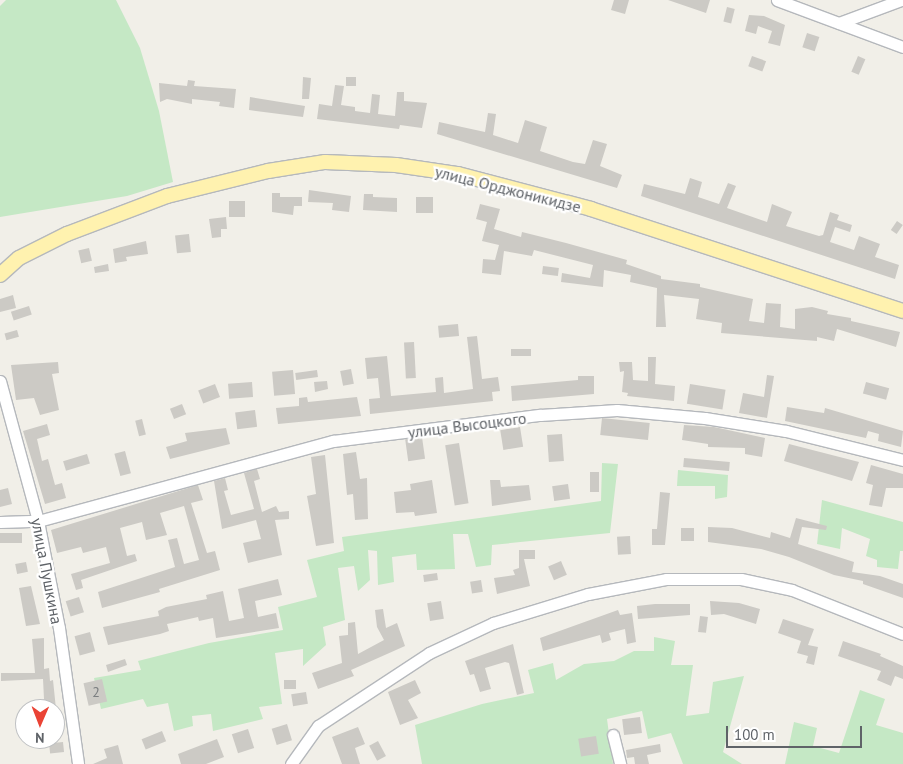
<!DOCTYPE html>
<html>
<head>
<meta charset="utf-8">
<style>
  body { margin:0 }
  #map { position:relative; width:903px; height:764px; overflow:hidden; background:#f1efe8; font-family:"PT Sans",sans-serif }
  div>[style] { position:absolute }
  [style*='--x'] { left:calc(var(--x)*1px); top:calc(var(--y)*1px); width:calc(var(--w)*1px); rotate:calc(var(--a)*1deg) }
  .green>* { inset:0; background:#c5e8c5 }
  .building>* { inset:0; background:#cccac5; transform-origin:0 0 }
  .roads { filter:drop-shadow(1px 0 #b5b8bc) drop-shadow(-1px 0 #b5b8bc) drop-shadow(0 1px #b5b8bc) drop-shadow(0 -1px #b5b8bc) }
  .minor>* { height:11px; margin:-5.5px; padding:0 5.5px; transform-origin:5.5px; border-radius:5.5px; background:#fff }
  .major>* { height:14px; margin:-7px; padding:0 7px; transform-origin:7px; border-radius:7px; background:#fff2af }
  span { translate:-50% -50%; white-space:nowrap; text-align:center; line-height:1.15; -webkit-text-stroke:4.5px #fff; paint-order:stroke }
  .number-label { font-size:14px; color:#7a7d7f }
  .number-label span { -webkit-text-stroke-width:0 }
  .street-label { font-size:16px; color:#5f6368 }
  .north { position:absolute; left:15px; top:699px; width:50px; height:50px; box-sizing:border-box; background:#fff; border:1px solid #bfc1c3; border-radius:50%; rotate:181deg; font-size:14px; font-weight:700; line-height:20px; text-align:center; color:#5f6368 }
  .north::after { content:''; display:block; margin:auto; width:18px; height:22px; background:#ea4335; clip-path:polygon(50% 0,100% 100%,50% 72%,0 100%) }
  .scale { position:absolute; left:726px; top:726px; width:136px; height:22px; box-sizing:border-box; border:2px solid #5f6368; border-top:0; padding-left:6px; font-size:15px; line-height:18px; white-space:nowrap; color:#5f6368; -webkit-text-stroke:4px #fff; paint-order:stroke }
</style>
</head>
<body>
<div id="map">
  <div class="green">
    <i style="clip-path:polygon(6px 0,116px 0,140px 48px,159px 111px,173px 182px,127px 196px,0 217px,0 6px)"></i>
    <i style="clip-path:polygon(602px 463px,618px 464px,610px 533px,492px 545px,491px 565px,476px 567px,468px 534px,453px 534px,455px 569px,417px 570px,416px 554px,392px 557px,394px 582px,378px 585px,377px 551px,368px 550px,370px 580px,358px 591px,354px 566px,338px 568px,345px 620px,323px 627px,326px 645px,303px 666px,303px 649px,275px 653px,282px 704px,259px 707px,263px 719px,213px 731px,211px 714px,192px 716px,193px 726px,174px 731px,168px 703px,147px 707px,143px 699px,101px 709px,94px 678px,141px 670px,138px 661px,209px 643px,283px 630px,278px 607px,317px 597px,307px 560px,344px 551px,342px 537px,601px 501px)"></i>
    <i style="clip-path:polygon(678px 470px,728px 475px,727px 497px,715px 499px,715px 486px,677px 486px)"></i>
    <i style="clip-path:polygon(822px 500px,903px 522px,903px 551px,900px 551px,898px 569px,877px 567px,877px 560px,866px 556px,870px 539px,842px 528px,840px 549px,817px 544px)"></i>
    <i style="clip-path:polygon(654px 637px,675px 641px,671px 665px,693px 665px,686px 716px,709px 713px,713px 682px,744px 676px,723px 752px,742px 764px,683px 764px,671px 733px,648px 739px,642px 711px,607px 719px,613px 764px,422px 764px,415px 725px,482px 704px,534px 693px,528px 670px,553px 663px,556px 680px,584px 664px,614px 661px,634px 651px,654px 651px)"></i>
    <i style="clip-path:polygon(860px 690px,885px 699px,876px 725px,903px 733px,903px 764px,785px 764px,794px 722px,817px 728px,813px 746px,839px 753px)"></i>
  </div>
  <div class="building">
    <i style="clip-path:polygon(614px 0,629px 0,625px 14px,611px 10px)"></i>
    <i style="clip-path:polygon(668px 0,710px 0,706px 13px)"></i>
    <i style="left:727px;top:7px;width:8px;height:15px;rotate:14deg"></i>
    <i style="clip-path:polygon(749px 15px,764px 16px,785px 25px,780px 46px,768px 43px,772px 31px,758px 26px,756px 34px,745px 31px)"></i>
    <i style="left:807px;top:33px;width:13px;height:15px;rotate:18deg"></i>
    <i style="left:752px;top:56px;width:15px;height:11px;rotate:20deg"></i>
    <i style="left:858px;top:56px;width:8px;height:17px;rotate:23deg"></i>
    <i style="clip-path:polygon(303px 77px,311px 78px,309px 99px,302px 99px)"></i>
    <i style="left:346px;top:77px;width:10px;height:9px"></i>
    <i style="clip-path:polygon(188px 80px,195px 81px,194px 86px,236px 89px,234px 108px,219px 106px,220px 102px,192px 99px,192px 104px,167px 99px,160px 102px,159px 83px,187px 86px)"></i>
    <i style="clip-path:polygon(335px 85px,344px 86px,341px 105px,355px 107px,355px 111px,370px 113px,372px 94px,380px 95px,378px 114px,395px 116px,397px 92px,404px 92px,404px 101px,427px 103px,422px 128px,400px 125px,399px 129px,317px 119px,319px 104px,332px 106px)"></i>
    <i style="clip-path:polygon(250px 97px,305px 106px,303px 117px,249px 110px)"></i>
    <i style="clip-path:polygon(488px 113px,496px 114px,493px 135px,518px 143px,525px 120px,547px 127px,540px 151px,573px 162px,585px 164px,593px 140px,607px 144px,600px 166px,622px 175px,617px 188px,437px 134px,439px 122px,485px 132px)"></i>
    <i style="clip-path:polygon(690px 178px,702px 182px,698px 197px,719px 204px,728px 183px,736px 186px,727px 208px,767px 222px,772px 204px,792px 212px,786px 226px,819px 236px,823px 235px,830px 212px,839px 215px,837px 220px,852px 225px,850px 232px,835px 227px,830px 242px,854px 250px,859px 236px,880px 244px,875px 257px,899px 265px,895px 279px,641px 196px,644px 184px,685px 194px)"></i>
    <i style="clip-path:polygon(309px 190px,351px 196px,349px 212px,332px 210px,333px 203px,308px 202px)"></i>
    <i style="clip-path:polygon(272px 193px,280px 193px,280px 197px,302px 197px,302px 206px,294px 206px,293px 215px,272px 212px)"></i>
    <i style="clip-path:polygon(364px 194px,373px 194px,373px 197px,397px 198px,397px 212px,363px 210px)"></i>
    <i style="left:416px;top:197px;width:17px;height:16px"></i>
    <i style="left:229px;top:201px;width:16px;height:16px"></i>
    <i style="clip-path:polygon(480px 204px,500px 209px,494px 229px,521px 237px,522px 232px,566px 243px,627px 260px,626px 264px,661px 276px,661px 279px,700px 284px,700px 287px,753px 299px,749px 321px,764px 323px,766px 303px,781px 304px,780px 327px,795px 329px,795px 309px,812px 307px,828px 311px,827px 314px,851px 318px,851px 321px,900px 332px,896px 347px,837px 329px,834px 341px,817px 337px,817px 341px,721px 333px,722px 323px,696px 319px,699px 299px,664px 295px,666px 327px,656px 327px,657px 288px,630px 282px,631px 275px,604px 270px,603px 287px,561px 282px,562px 273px,590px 278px,593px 265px,534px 250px,532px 256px,504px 251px,501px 275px,482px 273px,483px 259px,495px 260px,499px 245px,482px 241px,487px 222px,476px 219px)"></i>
    <i style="clip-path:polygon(226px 217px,227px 229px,221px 229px,221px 237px,212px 238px,209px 219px)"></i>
    <i style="left:897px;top:221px;width:7px;height:11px;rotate:34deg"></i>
    <i style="left:189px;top:234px;width:18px;height:14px;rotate:84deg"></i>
    <i style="clip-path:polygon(146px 241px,148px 254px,126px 257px,127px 261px,115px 263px,113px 249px)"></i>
    <i style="left:89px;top:248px;width:13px;height:11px;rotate:77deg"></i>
    <i style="clip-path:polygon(108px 264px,109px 271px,95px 273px,94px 267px)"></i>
    <i style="left:543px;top:266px;width:16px;height:8px;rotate:7deg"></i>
    <i style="clip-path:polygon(13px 295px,16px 308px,0 312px,0 299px)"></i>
    <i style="left:29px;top:306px;width:9px;height:19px;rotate:72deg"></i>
    <i style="left:458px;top:324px;width:12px;height:20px;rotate:85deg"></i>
    <i style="left:17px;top:330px;width:7px;height:13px;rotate:74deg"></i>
    <i style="clip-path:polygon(477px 336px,482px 379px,498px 377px,500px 391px,492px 392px,493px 401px,370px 414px,369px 399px,380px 398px,378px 378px,367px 379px,365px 358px,387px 356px,391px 396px,436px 392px,435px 378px,443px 377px,444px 393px,473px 389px,467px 337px)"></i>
    <i style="left:414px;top:342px;width:36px;height:10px;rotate:87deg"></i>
    <i style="left:511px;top:349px;width:20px;height:7px"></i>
    <i style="clip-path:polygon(648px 357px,656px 357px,655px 384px,675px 386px,674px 401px,627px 396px,628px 393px,622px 392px,624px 371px,620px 372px,619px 362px,632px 362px,633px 380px,648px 381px)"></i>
    <i style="clip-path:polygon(58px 362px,59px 373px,52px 374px,59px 410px,40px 415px,34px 398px,16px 400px,11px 365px)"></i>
    <i style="left:351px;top:369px;width:15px;height:11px;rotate:79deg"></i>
    <i style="left:293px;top:370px;width:24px;height:21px;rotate:85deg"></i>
    <i style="left:317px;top:370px;width:7px;height:22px;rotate:82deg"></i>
    <i style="clip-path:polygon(767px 375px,774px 376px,767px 418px,739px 413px,743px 393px,764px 397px)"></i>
    <i style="clip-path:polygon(578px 376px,594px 376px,594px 394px,512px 401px,511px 386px,578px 380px)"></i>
    <i style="clip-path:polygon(327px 381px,328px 389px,315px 392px,314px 382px)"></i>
    <i style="left:252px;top:382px;width:15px;height:24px;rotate:86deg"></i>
    <i style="left:866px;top:382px;width:24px;height:12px;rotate:15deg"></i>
    <i style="left:215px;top:384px;width:14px;height:18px;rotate:69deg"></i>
    <i style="left:690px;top:384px;width:36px;height:20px;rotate:9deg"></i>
    <i style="clip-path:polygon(307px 397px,308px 402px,357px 397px,361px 416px,278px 424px,276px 408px,299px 406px,299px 398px)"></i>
    <i style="left:182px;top:404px;width:11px;height:13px;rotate:68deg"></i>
    <i style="clip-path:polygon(787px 407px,824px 413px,825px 408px,903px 431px,901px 447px,878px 441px,879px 434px,868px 431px,866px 438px,785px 421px)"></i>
    <i style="left:255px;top:410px;width:17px;height:20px;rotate:83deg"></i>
    <i style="left:602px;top:418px;width:48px;height:17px;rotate:6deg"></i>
    <i style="left:142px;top:419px;width:16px;height:7px;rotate:76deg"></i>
    <i style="clip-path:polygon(47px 424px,50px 435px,37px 439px,42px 461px,48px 459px,55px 485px,62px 483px,66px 498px,45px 504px,23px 431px)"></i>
    <i style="clip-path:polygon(684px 425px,714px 427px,765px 438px,762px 457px,745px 454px,745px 448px,708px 447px,708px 444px,682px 440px)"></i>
    <i style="left:520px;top:427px;width:20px;height:20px;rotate:81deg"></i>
    <i style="clip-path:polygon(226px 428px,230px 444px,170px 459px,166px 447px,187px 441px,185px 433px)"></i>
    <i style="left:562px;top:434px;width:27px;height:15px;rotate:86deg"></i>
    <i style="left:422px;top:437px;width:22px;height:17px;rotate:82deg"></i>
    <i style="left:459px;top:443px;width:61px;height:14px;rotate:81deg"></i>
    <i style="clip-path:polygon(789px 444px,859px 462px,852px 481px,784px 461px)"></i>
    <i style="left:125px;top:451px;width:23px;height:11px;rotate:75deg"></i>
    <i style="clip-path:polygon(356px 452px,360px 479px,367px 478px,368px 519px,355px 520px,353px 494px,347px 495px,343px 454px)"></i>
    <i style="left:87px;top:454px;width:10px;height:25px;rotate:73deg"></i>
    <i style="clip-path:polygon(325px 455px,334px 543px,316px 546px,307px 496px,316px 494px,311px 457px)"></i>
    <i style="left:684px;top:458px;width:46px;height:9px;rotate:5deg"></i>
    <i style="clip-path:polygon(871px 465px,903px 474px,903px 488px,886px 488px,882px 507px,869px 505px,873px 485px,866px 483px)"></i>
    <i style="clip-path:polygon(257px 469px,260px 479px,254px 481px,262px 512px,276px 506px,279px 512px,289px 511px,289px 519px,275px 520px,282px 555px,248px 563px,243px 543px,261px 539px,256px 520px,222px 529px,214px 481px,225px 478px,228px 490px,224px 491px,231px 515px,254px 509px,244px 473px)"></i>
    <i style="left:590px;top:472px;width:9px;height:20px"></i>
    <i style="clip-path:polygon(432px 480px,437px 513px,415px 516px,414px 512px,396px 513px,394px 492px,411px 490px,410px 484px)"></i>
    <i style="clip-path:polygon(490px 480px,500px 480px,501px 487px,529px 485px,531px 500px,492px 506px)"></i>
    <i style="left:568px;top:484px;width:15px;height:16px;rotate:82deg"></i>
    <i style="clip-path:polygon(198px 485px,203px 500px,191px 503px,207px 553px,215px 551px,220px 570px,159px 589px,160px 592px,102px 608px,98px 592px,175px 567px,168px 540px,177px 538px,184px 564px,199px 560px,184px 506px,160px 513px,167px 535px,146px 540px,142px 522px,120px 528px,127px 556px,135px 554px,137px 561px,81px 580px,83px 588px,76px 590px,71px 574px,110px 563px,106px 547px,83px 553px,81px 547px,57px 553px,51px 530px)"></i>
    <i style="clip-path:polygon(8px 488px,12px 504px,0 507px,0 490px)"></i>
    <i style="clip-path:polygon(660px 492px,670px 493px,665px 545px,652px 545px,652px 529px,657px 529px)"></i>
    <i style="clip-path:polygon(796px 518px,827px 526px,826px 530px,802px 527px,798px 544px,854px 562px,852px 572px,880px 576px,903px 584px,903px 598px,863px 584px,863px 581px,834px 575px,789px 557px,761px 549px,708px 542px,708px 527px,732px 528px,770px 538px,771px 532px,790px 538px)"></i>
    <i style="left:681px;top:528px;width:13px;height:13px"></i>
    <i style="left:22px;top:533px;width:10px;height:22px;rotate:90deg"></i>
    <i style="left:630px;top:536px;width:18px;height:13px;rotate:87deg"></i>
    <i style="clip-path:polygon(535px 550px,535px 559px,524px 559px,530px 586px,497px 594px,494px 578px,515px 575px,513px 570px,519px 568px,519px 550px)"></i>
    <i style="left:561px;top:561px;width:15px;height:14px;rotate:67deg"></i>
    <i style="left:26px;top:562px;width:10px;height:11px;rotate:79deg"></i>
    <i style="left:437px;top:573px;width:7px;height:14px;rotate:82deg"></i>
    <i style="clip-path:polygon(278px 579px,282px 595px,255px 601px,258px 617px,276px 613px,279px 628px,216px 638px,213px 618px,199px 621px,198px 617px,167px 624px,169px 631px,160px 634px,108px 645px,103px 627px,159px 616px,158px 611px,166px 607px,207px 599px,206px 595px,223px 591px,229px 621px,244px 618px,238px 589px)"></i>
    <i style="left:481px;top:580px;width:12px;height:11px;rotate:81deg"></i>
    <i style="clip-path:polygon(31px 586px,40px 624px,26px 626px,19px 588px)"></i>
    <i style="left:79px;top:597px;width:16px;height:14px;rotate:72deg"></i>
    <i style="left:441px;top:601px;width:18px;height:14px;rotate:81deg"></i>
    <i style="clip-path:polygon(710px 601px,739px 603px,760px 609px,756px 624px,724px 614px,711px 615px)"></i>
    <i style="clip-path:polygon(655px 604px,690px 604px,690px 615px,638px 619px,637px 606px)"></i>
    <i style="clip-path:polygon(383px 609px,386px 628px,397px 623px,405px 646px,351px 670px,354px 676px,318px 689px,312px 673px,342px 663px,339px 636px,348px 635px,348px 623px,355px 622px,358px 654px,384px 640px,377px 627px,375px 610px)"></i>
    <i style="clip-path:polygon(618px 610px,620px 615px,632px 613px,636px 642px,627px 644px,625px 629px,609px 633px,611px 640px,602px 643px,600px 635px,543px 651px,540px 638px)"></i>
    <i style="left:700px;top:616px;width:8px;height:16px;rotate:7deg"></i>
    <i style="clip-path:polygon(783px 619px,814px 629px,808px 645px,818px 647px,814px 665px,806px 663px,808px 656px,797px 653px,801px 641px,778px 633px)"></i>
    <i style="left:90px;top:632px;width:20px;height:16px;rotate:75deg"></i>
    <i style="clip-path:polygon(44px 638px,44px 669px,49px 668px,50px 681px,53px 680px,56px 709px,41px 709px,40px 700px,44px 699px,43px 679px,1px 681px,1px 673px,35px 673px,32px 639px)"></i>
    <i style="clip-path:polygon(843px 641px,881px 654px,880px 656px,903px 666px,903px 679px,895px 676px,891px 686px,877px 680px,881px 671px,838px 656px)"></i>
    <i style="clip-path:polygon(513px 644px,524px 693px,517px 695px,509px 663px,505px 662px,485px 668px,491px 689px,480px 692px,474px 674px,470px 675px,465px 661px)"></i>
    <i style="clip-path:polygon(125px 659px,127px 665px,108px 672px,106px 665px)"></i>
    <i style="left:102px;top:679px;width:23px;height:19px;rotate:77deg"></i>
    <i style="left:284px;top:680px;width:12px;height:9px"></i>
    <i style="clip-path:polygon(415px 680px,421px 693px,408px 700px,418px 718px,400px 725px,388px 692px)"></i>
    <i style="left:306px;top:692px;width:12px;height:15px;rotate:81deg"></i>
    <i style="left:640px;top:717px;width:16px;height:18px;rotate:83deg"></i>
    <i style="left:287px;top:724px;width:17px;height:16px;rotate:73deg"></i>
    <i style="clip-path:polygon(358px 727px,365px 744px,355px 748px,360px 764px,342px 764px,332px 737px)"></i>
    <i style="left:248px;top:729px;width:20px;height:17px;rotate:72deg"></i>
    <i style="left:162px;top:731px;width:11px;height:22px;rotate:68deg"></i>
    <i style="left:596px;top:736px;width:18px;height:18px;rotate:81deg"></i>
    <i style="clip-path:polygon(217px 739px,224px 757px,206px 764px,181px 764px,178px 754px)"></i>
    <i style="left:378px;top:741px;width:17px;height:10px;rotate:62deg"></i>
    <i style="left:63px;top:742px;width:10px;height:14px;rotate:84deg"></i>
    <i style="clip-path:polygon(660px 744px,661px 752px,647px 755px,649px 764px,635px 764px,634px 757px,627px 758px,626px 750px)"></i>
    <i style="clip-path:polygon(118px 745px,123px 764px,93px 764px,107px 758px,104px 749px)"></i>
  </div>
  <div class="roads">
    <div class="minor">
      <i style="--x:777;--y:0;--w:134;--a:20.5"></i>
      <i style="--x:839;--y:23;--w:66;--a:-20.4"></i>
      <i style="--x:0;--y:381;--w:145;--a:74.8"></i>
      <i style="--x:38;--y:521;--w:109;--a:78.9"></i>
      <i style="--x:59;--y:628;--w:137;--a:82"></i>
      <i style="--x:0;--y:522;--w:38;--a:-2"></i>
      <i style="--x:38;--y:521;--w:306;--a:-15.2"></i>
      <i style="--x:333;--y:441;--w:209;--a:-7.2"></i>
      <i style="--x:540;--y:415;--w:77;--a:-3.7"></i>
      <i style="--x:617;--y:410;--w:88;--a:5.2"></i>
      <i style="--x:705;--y:418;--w:82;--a:9.1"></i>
      <i style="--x:786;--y:431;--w:121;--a:13.9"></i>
      <i style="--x:613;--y:735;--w:30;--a:76"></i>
      <i style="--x:291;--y:764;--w:47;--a:-54.6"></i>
      <i style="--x:318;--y:726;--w:133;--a:-33.3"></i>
      <i style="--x:429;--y:653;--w:71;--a:-25.1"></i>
      <i style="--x:493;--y:623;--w:99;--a:-17"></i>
      <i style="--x:588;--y:594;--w:79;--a:-10.9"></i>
      <i style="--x:666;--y:579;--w:75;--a:0"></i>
      <i style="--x:741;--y:579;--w:52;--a:12.2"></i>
      <i style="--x:792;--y:590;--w:119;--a:21.6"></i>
    </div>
    <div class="major">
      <i style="--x:0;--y:275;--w:25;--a:-42"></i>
      <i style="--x:19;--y:258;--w:54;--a:-26.6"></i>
      <i style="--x:67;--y:234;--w:107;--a:-20.8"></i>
      <i style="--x:167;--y:196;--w:104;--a:-13.9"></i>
      <i style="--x:268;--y:171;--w:58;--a:-9"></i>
      <i style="--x:325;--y:162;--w:71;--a:2.4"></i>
      <i style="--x:396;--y:165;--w:63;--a:8.3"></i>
      <i style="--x:458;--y:174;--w:138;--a:14.7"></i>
      <i style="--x:591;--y:209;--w:328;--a:18.1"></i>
    </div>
  </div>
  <div class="number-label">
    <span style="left:96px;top:692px">2</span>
  </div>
  <div class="street-label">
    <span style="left:508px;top:189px;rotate:14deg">улица Орджоникидзе</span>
    <span style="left:467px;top:425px;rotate:-7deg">улица Высоцкого</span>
    <span style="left:47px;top:571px;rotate:79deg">улица Пушкина</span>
  </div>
  <div class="north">N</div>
  <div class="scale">100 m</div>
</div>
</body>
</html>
